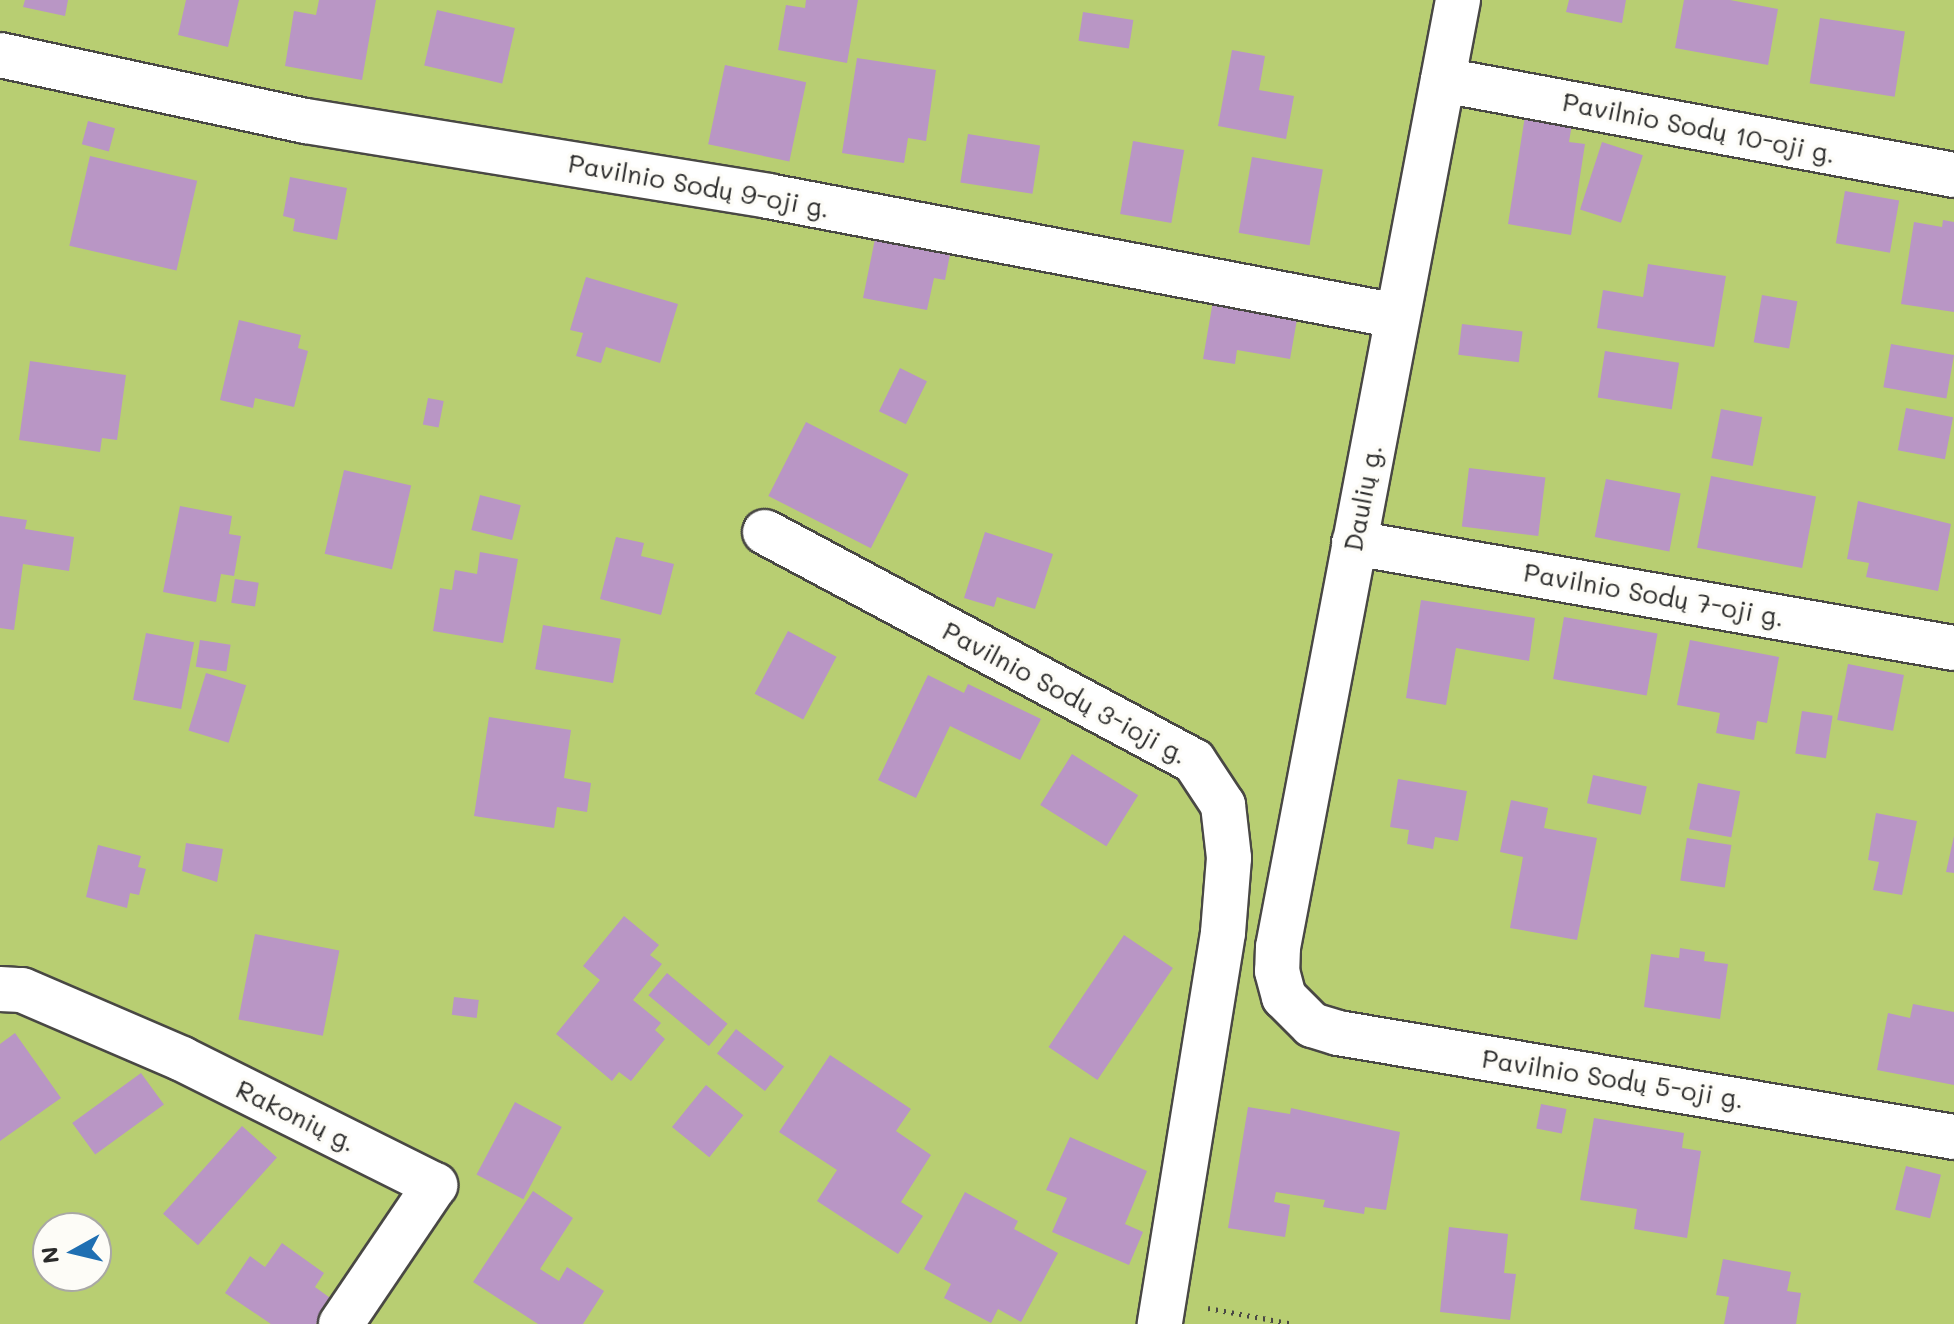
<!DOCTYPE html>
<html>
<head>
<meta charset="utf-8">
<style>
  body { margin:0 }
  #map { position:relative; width:1954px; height:1324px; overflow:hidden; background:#f0ebd3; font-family:Mali,sans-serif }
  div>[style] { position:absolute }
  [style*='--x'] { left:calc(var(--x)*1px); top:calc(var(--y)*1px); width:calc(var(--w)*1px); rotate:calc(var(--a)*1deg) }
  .green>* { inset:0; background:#b8ce72 }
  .building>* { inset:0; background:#b996c5; transform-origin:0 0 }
  .path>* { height:5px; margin-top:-2.5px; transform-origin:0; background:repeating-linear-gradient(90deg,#494844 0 2px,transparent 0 8px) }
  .roads { filter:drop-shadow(2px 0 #494844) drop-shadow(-2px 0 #494844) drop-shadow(0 2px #494844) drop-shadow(0 -2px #494844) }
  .minor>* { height:44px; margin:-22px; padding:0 22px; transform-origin:22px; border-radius:22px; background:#fff }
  span { translate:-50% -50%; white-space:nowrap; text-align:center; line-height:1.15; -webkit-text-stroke:7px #fdfcf7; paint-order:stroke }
  .street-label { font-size:26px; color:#2b2b2b }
  .north { position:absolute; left:32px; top:1212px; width:80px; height:80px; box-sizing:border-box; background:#fdfcf7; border:2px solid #a9a8a5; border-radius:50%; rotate:262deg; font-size:22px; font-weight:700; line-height:32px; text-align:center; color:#2b2b2b }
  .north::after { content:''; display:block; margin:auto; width:28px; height:36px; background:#1f6fb2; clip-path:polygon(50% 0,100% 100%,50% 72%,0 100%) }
</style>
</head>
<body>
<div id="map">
  <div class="green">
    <i style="clip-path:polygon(evenodd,0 0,1954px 0,1954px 1324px,0 1324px,0 0,48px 1228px,96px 1228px,96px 1276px,48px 1276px,48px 1228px)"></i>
  </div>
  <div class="building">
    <i style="clip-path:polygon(25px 0,68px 0,65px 16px,23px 7px)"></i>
    <i style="clip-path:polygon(186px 0,239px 0,228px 47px,178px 35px)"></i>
    <i style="clip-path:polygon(319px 0,376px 0,362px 80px,285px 66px,294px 11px,316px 15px)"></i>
    <i style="clip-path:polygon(806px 0,858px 0,847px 63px,778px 50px,786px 5px,805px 8px)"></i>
    <i style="clip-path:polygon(1569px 0,1626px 0,1622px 23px,1566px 12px)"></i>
    <i style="clip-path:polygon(1684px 0,1730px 0,1778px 9px,1768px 65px,1675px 48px)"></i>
    <i style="left:437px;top:10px;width:80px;height:57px;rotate:13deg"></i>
    <i style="left:1083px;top:12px;width:51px;height:29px;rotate:9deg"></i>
    <i style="left:1820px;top:18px;width:86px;height:66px;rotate:9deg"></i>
    <i style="clip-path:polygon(1232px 50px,1265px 56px,1259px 90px,1294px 96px,1286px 139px,1218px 126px)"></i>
    <i style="clip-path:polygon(857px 58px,936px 70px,926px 141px,908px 138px,904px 163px,842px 153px)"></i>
    <i style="left:725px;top:65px;width:83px;height:81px;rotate:12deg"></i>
    <i style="clip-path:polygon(1525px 116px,1572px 124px,1569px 142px,1585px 144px,1571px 235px,1508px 224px)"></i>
    <i style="left:88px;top:121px;width:28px;height:24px;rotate:15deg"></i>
    <i style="left:968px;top:134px;width:73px;height:49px;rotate:9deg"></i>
    <i style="left:1133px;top:141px;width:52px;height:74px;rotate:10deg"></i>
    <i style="left:1602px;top:142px;width:43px;height:71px;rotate:18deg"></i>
    <i style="left:90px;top:156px;width:110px;height:92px;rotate:13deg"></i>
    <i style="left:1252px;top:157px;width:72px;height:77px;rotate:10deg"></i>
    <i style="clip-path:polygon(290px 177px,347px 188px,337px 240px,293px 231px,295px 219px,283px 216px)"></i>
    <i style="left:1845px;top:191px;width:55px;height:53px;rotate:10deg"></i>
    <i style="clip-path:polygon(1943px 220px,1954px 222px,1954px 312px,1901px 304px,1914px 222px,1942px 227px)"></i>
    <i style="clip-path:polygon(876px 234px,951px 249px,945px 280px,934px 278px,927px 310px,863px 298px)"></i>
    <i style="clip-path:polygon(1648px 264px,1726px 276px,1714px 347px,1597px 328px,1603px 290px,1643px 297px)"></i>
    <i style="clip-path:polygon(586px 277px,678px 304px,660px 363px,606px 347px,601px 363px,576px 356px,583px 333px,570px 330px)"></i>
    <i style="left:1762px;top:295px;width:36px;height:48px;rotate:10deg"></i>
    <i style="clip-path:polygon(1213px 301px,1298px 314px,1290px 359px,1237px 350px,1235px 364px,1203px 359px)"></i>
    <i style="clip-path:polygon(239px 320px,301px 335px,298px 348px,308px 351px,294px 407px,255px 398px,253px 408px,220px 400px)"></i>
    <i style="left:1462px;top:324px;width:61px;height:31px;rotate:7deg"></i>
    <i style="left:1891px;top:344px;width:64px;height:44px;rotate:10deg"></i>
    <i style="left:1605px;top:351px;width:75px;height:47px;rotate:9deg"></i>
    <i style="clip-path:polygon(30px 361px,126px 375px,117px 440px,102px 438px,100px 452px,19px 440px)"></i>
    <i style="left:900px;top:368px;width:30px;height:48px;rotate:26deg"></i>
    <i style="left:428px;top:398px;width:16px;height:27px;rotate:11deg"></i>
    <i style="left:1906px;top:408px;width:48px;height:43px;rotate:11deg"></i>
    <i style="left:1721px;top:409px;width:42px;height:50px;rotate:11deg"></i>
    <i style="left:806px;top:422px;width:115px;height:83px;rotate:27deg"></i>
    <i style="left:1469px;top:468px;width:77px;height:59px;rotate:7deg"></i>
    <i style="left:344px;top:470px;width:69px;height:86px;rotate:13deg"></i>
    <i style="left:1711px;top:476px;width:107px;height:73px;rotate:11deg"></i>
    <i style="left:1606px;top:479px;width:76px;height:59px;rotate:11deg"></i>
    <i style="left:480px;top:495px;width:42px;height:36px;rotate:14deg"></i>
    <i style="clip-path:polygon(1858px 501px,1951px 524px,1938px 591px,1866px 577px,1869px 563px,1847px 559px)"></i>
    <i style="clip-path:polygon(180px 506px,232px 516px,229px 534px,241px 536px,234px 576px,221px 574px,216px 602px,163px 592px)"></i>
    <i style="clip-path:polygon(0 516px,27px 520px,25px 529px,74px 537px,69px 571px,23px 564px,14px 630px,0 628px)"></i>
    <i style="clip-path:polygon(985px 532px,1053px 554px,1035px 609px,997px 597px,994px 607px,964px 598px)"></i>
    <i style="clip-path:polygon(616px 537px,644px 543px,641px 556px,674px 564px,661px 615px,600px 599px)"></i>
    <i style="clip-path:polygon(480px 552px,518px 559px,503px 643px,433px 631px,440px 588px,452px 590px,455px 570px,477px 574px)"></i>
    <i style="left:235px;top:579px;width:24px;height:24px;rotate:9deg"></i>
    <i style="clip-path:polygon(1421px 600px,1535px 618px,1529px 661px,1456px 648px,1446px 705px,1406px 698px)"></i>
    <i style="left:1564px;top:617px;width:95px;height:63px;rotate:10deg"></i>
    <i style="left:543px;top:625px;width:79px;height:45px;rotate:10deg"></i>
    <i style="left:788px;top:631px;width:55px;height:71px;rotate:28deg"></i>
    <i style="left:146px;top:633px;width:49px;height:68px;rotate:11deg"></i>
    <i style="left:200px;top:640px;width:31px;height:27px;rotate:9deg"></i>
    <i style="clip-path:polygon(1690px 640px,1779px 657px,1767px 723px,1757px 721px,1754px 740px,1716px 733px,1720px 713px,1677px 705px)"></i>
    <i style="left:1848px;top:664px;width:57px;height:57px;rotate:11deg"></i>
    <i style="left:206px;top:673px;width:42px;height:60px;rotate:17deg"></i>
    <i style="clip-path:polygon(928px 675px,964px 693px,968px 684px,1041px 719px,1020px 760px,950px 726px,916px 798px,878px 780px)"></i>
    <i style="left:1802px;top:711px;width:31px;height:43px;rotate:9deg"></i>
    <i style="clip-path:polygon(489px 717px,571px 730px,564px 778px,591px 783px,587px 812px,557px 807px,554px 828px,474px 816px)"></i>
    <i style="left:1072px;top:754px;width:78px;height:60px;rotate:32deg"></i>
    <i style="left:1593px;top:775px;width:55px;height:29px;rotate:12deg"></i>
    <i style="clip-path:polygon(1398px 779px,1467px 791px,1458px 841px,1435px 837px,1433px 849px,1407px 844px,1409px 830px,1390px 827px)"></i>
    <i style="left:1698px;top:783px;width:43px;height:47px;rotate:11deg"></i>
    <i style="clip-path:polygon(1511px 800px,1548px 808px,1544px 828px,1597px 838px,1577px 940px,1510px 928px,1523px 857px,1500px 852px)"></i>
    <i style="clip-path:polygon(1876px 813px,1917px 821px,1902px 895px,1873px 890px,1879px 862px,1868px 860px)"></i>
    <i style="clip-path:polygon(1954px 836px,1954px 873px,1946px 872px)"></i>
    <i style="left:1687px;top:838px;width:45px;height:43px;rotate:9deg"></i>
    <i style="clip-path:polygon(186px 843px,223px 849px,217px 882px,182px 871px)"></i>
    <i style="clip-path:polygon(98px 845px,141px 856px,138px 867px,146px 869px,139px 895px,130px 893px,127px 908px,86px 897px)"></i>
    <i style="clip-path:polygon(624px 916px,659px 945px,650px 955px,662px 964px,633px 1000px,661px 1023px,655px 1030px,665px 1039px,631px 1081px,619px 1072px,612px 1081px,556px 1034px,600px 980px,583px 966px)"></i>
    <i style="left:255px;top:934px;width:86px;height:87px;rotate:11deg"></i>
    <i style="left:1124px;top:935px;width:59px;height:135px;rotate:34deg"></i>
    <i style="clip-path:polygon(1680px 948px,1705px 952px,1704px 961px,1728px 964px,1720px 1019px,1644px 1007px,1651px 954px,1679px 958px)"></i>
    <i style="left:667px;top:973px;width:79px;height:29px;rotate:40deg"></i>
    <i style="left:454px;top:997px;width:25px;height:18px;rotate:7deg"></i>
    <i style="clip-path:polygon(1913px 1004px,1954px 1012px,1954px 1085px,1877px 1070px,1888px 1013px,1910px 1018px)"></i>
    <i style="left:736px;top:1029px;width:61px;height:31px;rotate:38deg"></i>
    <i style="clip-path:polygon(15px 1033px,61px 1098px,0 1141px,0 1044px)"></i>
    <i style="clip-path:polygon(830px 1055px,911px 1109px,896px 1131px,931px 1155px,901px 1202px,923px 1216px,898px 1254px,817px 1201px,837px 1170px,779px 1132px)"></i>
    <i style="left:141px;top:1073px;width:39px;height:85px;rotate:54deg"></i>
    <i style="left:706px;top:1085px;width:48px;height:54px;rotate:39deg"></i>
    <i style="left:515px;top:1102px;width:53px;height:82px;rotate:28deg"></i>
    <i style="left:1541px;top:1104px;width:26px;height:25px;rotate:11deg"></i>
    <i style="clip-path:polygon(1248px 1107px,1290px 1114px,1291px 1108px,1400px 1132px,1386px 1210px,1365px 1207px,1364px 1214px,1323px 1207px,1325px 1200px,1276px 1192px,1274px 1202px,1290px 1205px,1285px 1237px,1228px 1228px)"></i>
    <i style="clip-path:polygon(1594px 1118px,1684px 1133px,1682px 1148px,1701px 1151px,1687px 1238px,1634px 1229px,1637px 1209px,1580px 1200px)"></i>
    <i style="left:242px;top:1126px;width:47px;height:118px;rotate:42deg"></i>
    <i style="clip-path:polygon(1070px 1137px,1147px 1171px,1125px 1224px,1143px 1232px,1129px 1265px,1052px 1232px,1067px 1198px,1046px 1190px)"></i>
    <i style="left:1906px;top:1166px;width:36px;height:45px;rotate:14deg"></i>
    <i style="clip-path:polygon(533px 1191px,573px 1218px,540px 1269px,559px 1281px,567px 1267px,604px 1291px,583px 1324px,538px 1324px,473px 1282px)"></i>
    <i style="clip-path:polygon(965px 1192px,1018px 1221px,1014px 1229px,1058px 1253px,1021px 1322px,998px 1309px,991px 1323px,944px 1298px,951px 1284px,924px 1269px)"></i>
    <i style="clip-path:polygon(1449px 1227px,1508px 1234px,1504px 1273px,1516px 1274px,1510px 1320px,1440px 1312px)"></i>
    <i style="clip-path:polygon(282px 1243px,324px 1273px,315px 1287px,333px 1300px,316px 1324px,271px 1324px,225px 1293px,250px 1256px,265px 1267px)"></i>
    <i style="clip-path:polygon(1723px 1259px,1791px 1272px,1787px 1291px,1801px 1293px,1796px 1324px,1724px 1324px,1729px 1297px,1716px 1295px)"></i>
  </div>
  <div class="path">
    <i style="--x:1208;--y:1308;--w:87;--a:10.5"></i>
  </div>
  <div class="roads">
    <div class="minor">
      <i style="--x:1458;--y:0;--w:964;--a:100.76"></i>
      <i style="--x:1278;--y:947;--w:24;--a:92"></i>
      <i style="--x:1277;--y:971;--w:27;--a:75"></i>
      <i style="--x:1284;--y:997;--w:40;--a:45"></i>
      <i style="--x:1312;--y:1025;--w:27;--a:17"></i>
      <i style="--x:1338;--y:1033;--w:625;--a:9.58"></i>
      <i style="--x:0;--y:55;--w:313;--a:12.2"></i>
      <i style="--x:306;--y:121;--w:468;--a:9.2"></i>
      <i style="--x:768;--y:196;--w:640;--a:10.8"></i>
      <i style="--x:1443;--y:80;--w:520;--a:10.53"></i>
      <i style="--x:765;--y:532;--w:486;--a:28.1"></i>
      <i style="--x:1194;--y:761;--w:53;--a:56.6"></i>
      <i style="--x:1223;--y:805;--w:53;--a:83.5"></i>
      <i style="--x:1229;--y:858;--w:75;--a:94.6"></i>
      <i style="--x:1223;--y:933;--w:396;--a:99.2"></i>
      <i style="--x:1354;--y:543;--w:609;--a:9.93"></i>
      <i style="--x:0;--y:989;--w:22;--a:3"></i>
      <i style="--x:22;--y:990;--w:174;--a:23.3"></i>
      <i style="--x:182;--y:1059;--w:283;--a:26.5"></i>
      <i style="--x:435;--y:1185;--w:168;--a:124.1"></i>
    </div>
  </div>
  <div class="street-label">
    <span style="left:1699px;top:128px;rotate:11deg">Pavilnio Sodų 10-oji g.</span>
    <span style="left:699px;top:186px;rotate:10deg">Pavilnio Sodų 9-oji g.</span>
    <span style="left:1363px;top:498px;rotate:-79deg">Daulių g.</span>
    <span style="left:1654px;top:595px;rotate:10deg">Pavilnio Sodų 7-oji g.</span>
    <span style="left:1065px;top:693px;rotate:28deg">Pavilnio Sodų 3-ioji g.</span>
    <span style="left:1613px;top:1079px;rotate:9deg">Pavilnio Sodų 5-oji g.</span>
    <span style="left:296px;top:1116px;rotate:26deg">Rakonių g.</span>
  </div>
  <div class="north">N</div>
</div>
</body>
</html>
